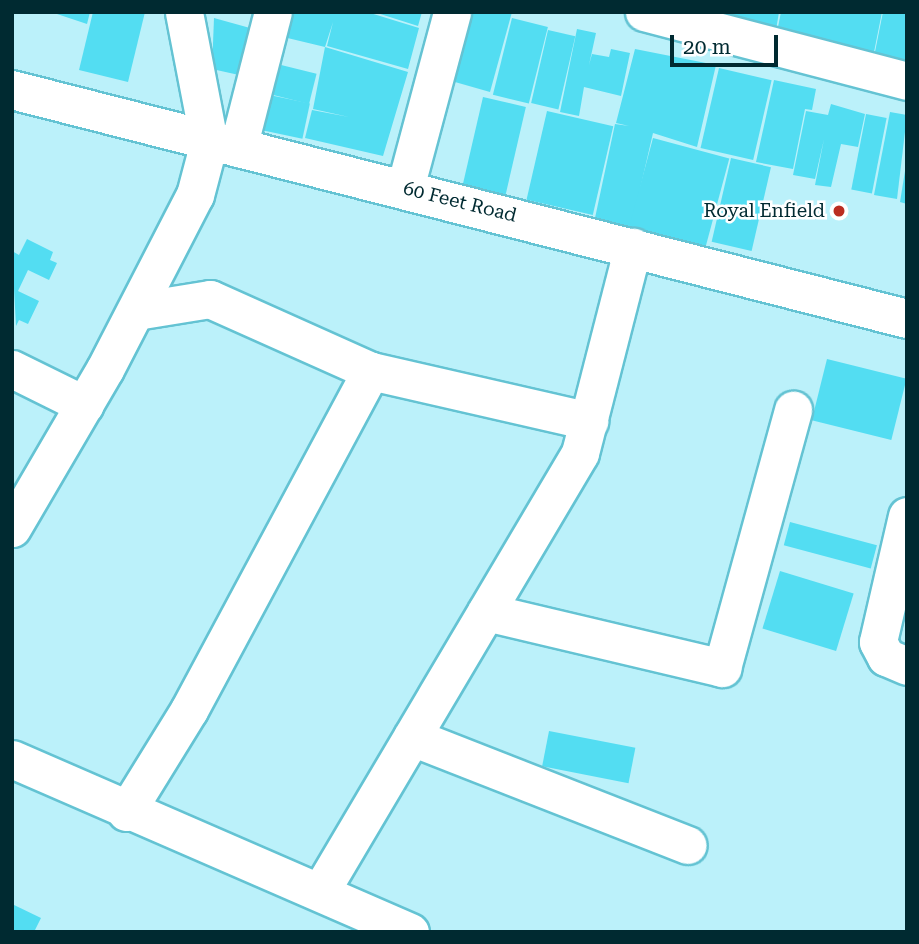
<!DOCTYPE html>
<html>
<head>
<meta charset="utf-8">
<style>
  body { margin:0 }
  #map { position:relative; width:919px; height:944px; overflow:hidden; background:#bbf1fa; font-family:"Roboto Serif",serif }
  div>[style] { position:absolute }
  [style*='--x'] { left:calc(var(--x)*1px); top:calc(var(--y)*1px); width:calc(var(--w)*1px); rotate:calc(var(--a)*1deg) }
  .building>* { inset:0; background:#53ddf2; transform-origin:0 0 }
  .roads { filter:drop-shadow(2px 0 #64c3d3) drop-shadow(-2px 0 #64c3d3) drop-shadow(0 2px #64c3d3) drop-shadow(0 -2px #64c3d3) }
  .minor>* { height:37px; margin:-18.5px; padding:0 18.5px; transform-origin:18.5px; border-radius:18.5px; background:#fff }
  .major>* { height:38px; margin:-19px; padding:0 19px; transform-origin:19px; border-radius:19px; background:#fff }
  .dots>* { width:19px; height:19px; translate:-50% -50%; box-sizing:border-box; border:4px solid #fff; border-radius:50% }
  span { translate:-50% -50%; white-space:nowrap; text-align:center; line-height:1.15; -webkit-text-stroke:5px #fff; paint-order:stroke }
  .street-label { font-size:19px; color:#002a31 }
  .poi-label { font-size:19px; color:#002a31 }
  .right { translate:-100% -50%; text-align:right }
  .frame { position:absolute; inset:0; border:14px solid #002a31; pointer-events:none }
  .scale { position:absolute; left:670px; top:35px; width:108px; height:32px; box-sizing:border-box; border:4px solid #002a31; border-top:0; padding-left:9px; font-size:21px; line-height:24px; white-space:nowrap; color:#002a31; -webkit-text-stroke:5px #fff; paint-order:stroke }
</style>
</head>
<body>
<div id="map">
  <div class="building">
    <i style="clip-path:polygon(51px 12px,90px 12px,87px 24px)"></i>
    <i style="clip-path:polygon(93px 12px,145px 12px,128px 82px,79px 70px)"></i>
    <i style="clip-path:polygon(281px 12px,367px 12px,419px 28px,408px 69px,327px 46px,333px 22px,325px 47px,408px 72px,383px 156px,305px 138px,312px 110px,349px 117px,313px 109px,325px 47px,275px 35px)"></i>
    <i style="clip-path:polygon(374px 12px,422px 12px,418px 26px)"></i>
    <i style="clip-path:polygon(467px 12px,512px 12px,490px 92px,448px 80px)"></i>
    <i style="clip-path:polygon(727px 12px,779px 12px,774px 42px,729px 22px)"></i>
    <i style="clip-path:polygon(781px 12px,882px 12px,872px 62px,775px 42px)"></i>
    <i style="clip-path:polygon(883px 12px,907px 12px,907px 69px,873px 62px)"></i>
    <i style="clip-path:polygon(214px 18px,250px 28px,239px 75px,212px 69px)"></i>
    <i style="left:512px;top:18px;width:37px;height:79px;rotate:14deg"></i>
    <i style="clip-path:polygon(577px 29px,596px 33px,589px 65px,592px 54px,609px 57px,611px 49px,630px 53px,621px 96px,584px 87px,579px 116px,560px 112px)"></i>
    <i style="left:548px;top:30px;width:28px;height:75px;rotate:13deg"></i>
    <i style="clip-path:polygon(635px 49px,716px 65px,697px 147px,653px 133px,631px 228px,595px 218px,615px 124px,629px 126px,616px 123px)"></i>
    <i style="left:269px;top:62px;width:49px;height:31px;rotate:14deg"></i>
    <i style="left:719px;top:68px;width:54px;height:82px;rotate:13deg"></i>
    <i style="clip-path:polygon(774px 80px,816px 89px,812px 110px,805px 109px,793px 169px,756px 162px)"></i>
    <i style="left:260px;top:93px;width:51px;height:36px;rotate:12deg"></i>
    <i style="left:483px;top:97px;width:44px;height:98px;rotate:13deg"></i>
    <i style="clip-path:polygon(831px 104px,865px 114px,858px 147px,841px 144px,831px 187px,815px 185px,824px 139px,815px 179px,793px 175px,806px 111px,828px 115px)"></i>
    <i style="left:547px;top:111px;width:68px;height:91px;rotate:13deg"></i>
    <i style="clip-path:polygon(890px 112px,907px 115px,897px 199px,874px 195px)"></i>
    <i style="left:866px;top:114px;width:21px;height:77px;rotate:11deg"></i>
    <i style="left:653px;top:138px;width:79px;height:92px;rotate:15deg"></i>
    <i style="left:731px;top:158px;width:41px;height:86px;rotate:13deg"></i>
    <i style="clip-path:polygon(905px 171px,907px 171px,907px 204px,900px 202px)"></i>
    <i style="clip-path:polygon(27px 239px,53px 252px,50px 260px,57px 263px,49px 280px,28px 270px,18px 291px,39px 301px,28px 324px,19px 320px,16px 326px,12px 251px,19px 255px)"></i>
    <i style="left:827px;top:359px;width:82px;height:63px;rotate:14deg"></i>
    <i style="left:790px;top:522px;width:90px;height:24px;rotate:15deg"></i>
    <i style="left:780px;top:571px;width:77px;height:60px;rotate:17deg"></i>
    <i style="left:549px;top:731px;width:88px;height:36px;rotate:11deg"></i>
    <i style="clip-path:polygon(12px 904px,41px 918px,34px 932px,12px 932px)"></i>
  </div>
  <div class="roads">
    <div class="minor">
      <i style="--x:644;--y:12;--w:272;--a:14.7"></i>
      <i style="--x:238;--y:148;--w:140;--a:-75.6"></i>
      <i style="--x:405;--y:188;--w:182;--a:-75"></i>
      <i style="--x:136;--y:311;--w:75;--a:-9.2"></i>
      <i style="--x:210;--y:299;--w:176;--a:24.1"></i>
      <i style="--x:371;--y:371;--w:224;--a:12.9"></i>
      <i style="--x:12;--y:369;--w:81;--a:26.3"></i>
      <i style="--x:907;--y:516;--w:129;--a:103"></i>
      <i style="--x:878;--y:642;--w:17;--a:62"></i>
      <i style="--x:886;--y:657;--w:23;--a:23"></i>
      <i style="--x:12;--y:528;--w:184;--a:-59.7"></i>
      <i style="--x:105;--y:369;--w:196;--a:-62.7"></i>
      <i style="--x:195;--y:195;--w:55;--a:-75.2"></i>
      <i style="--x:209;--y:142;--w:132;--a:-100.9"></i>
      <i style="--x:486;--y:612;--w:243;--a:13.3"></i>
      <i style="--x:722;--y:668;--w:268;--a:-74.6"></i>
      <i style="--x:412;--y:737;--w:296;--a:21.4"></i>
      <i style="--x:12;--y:759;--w:434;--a:23.5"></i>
      <i style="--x:126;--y:812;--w:120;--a:-58.3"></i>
      <i style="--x:189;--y:710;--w:385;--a:-61.8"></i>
      <i style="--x:320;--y:892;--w:510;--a:-59.36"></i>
      <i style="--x:580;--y:453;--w:213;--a:-75.6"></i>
    </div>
    <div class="major">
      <i style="--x:12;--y:90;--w:924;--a:14.35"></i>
    </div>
  </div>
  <div class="dots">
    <i style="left:839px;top:211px;background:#ba2d21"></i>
  </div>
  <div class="street-label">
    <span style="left:460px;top:202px;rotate:14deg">60 Feet Road</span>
  </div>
  <div class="poi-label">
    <span class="right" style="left:825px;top:211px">Royal Enfield</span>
  </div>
  <div class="frame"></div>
  <div class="scale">20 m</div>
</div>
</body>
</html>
